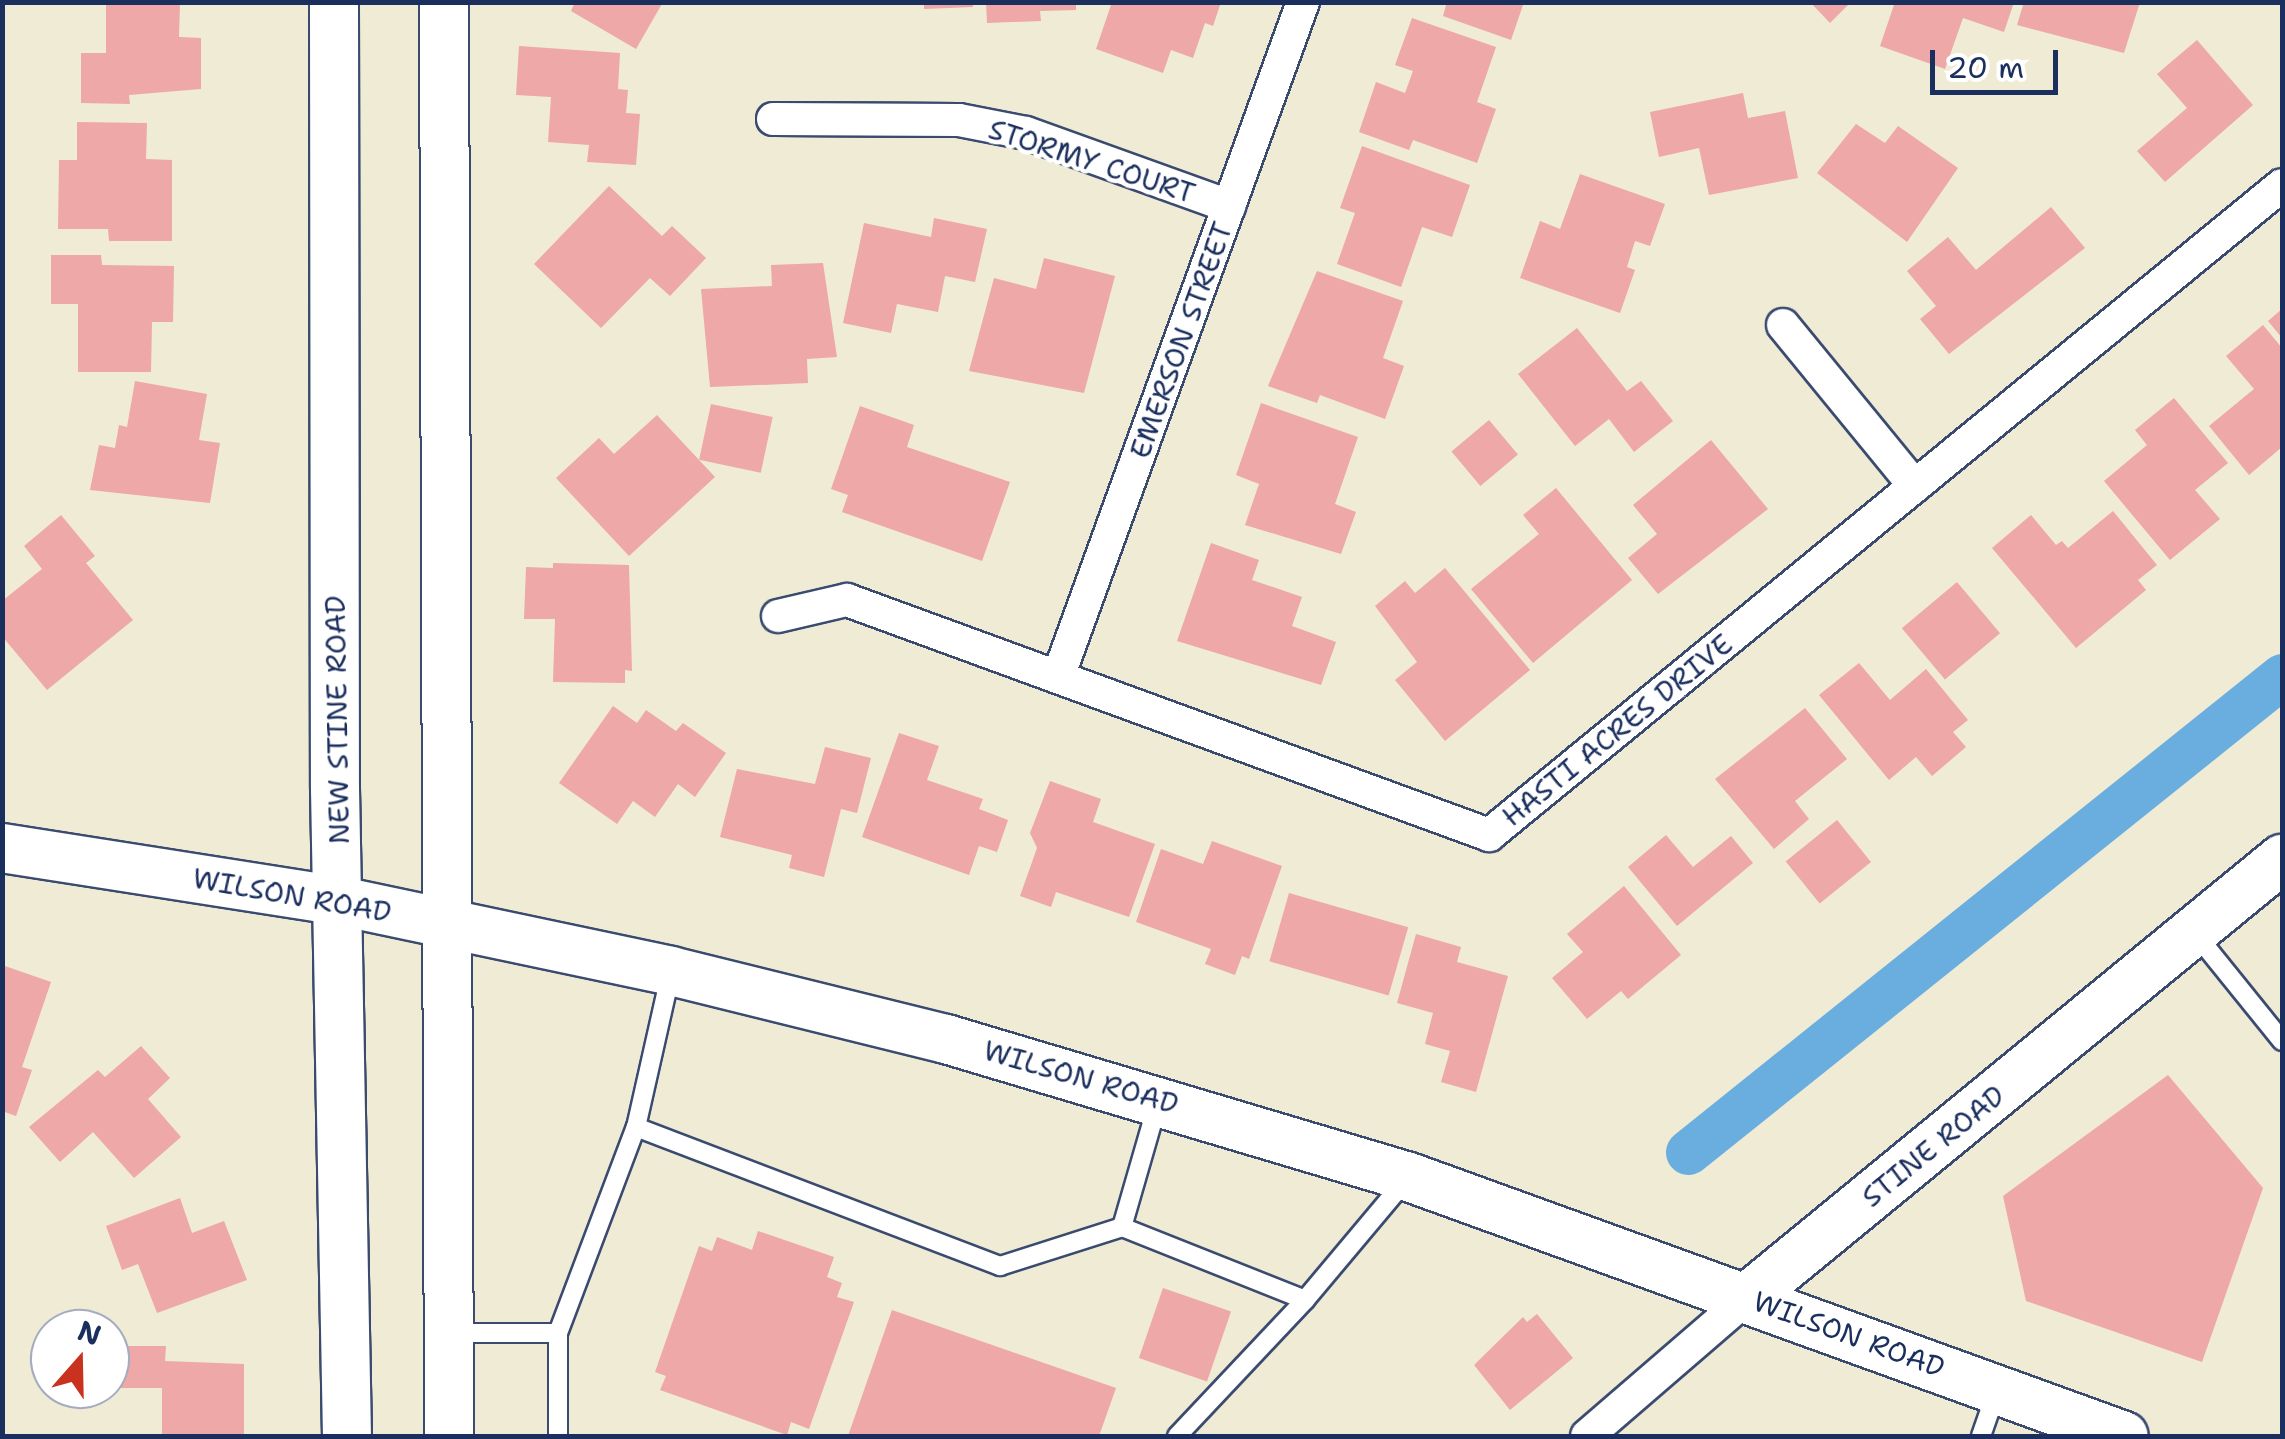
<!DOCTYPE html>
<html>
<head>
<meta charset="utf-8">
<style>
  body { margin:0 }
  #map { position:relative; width:2285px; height:1439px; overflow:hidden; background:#efebd4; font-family:"Shantell Sans",sans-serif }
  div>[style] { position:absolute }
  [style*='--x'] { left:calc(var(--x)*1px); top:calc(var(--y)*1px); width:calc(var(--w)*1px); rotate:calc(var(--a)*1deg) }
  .canal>* { height:45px; margin:-22.5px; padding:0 22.5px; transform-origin:22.5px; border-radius:22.5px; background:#6aaee0 }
  .building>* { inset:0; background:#eda8a7; transform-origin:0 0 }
  .roads { filter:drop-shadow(2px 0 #3b4b70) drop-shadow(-2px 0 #3b4b70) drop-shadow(0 2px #3b4b70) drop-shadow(0 -2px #3b4b70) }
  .lane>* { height:18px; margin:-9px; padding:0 9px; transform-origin:9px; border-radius:9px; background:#fff }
  .street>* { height:32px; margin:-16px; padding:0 16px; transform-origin:16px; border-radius:16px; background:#fff }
  .secondary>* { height:48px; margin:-24px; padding:0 24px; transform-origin:24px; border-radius:24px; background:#fff }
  span { translate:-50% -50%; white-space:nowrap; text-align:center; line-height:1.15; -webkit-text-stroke:9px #fff; paint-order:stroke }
  .street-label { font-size:28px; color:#1b2f5e }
  .frame { position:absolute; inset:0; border:5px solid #1b2f5e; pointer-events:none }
  .north { position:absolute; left:30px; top:1309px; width:100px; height:100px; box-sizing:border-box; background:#fff; border:2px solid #a4acbf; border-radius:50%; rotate:20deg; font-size:28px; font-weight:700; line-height:40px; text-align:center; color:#1b2f5e }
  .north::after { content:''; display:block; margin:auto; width:35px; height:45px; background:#c8321e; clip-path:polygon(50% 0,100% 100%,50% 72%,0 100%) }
  .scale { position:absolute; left:1930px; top:50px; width:128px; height:45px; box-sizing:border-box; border:5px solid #1b2f5e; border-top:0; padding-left:12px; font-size:30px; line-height:35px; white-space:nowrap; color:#1b2f5e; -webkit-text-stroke:8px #fff; paint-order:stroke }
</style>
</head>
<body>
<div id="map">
  <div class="canal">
    <i style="--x:1688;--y:1152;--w:761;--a:-38.71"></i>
  </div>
  <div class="building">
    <i style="clip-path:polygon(106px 2px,180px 2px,179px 37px,201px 38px,201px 89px,129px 95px,130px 104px,81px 103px,81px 53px,106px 53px)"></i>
    <i style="clip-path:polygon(575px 2px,663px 2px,636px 49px,571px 11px)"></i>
    <i style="clip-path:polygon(924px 2px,973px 2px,973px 7px,924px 9px)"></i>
    <i style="clip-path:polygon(986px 2px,1076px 2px,1076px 10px,1040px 11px,1041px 21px,987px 23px)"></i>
    <i style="clip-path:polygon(1112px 2px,1221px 2px,1213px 26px,1205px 23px,1193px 58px,1171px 50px,1163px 73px,1096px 49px)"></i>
    <i style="clip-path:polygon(1447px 2px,1524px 2px,1511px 40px,1443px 16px)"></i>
    <i style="clip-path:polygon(1810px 2px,1851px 2px,1830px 23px)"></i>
    <i style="clip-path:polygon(1895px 2px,2014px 2px,2004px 32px,1963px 18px,1945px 69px,1880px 46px)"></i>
    <i style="clip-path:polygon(2024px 2px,2140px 2px,2124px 53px,2017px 25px)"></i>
    <i style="clip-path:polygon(1412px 18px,1496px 47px,1477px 102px,1496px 109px,1477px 163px,1413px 140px,1409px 150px,1359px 132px,1376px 82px,1405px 93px,1413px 71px,1395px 65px)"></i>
    <i style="clip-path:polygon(2197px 40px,2253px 105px,2165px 182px,2137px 151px,2187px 108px,2157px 74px)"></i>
    <i style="clip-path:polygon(519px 46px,620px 53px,618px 89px,628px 90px,626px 113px,640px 114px,636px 165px,587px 162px,589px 145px,548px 142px,551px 97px,516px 95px)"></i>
    <i style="clip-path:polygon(1743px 93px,1748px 118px,1785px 111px,1798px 178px,1709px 195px,1699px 148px,1659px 157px,1650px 112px)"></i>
    <i style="clip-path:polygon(77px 122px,147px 123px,146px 159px,172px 160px,172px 241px,109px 241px,108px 229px,58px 229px,59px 160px,77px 160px)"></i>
    <i style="clip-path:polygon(1856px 124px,1885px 143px,1898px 126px,1958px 168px,1907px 242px,1817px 173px)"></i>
    <i style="clip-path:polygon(1362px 146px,1470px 185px,1452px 237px,1422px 227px,1401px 287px,1337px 264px,1355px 213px,1340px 208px)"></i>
    <i style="clip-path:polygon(1580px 174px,1665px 204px,1650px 246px,1635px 241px,1627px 267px,1635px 270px,1620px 313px,1520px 278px,1540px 221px,1560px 229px)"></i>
    <i style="clip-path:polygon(609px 186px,662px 236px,672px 226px,706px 258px,670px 296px,650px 278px,601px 328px,534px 264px)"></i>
    <i style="clip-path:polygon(2051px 207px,2085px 248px,1949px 354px,1920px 319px,1936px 306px,1907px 271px,1948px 237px,1976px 270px)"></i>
    <i style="clip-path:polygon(934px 218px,987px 229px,975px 282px,945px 276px,938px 312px,897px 304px,891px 333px,843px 323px,864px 223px,931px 237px)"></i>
    <i style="clip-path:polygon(51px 255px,101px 255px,102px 265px,174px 266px,173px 322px,152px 322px,151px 372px,78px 372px,78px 304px,51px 304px)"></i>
    <i style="clip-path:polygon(1044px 258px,1115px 276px,1084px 393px,969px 371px,994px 278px,1036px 289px)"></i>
    <i style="clip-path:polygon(823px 263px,837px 357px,807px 359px,808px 383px,710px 387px,701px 289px,772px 286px,771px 265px)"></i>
    <i style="clip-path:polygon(1317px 271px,1403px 301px,1383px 358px,1404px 366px,1385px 419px,1320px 395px,1317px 403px,1268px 386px)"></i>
    <i style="clip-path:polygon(2282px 309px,2282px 338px,2268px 321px)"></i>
    <i style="clip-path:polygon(2263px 325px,2282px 348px,2282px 447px,2249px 475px,2209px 426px,2254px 389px,2226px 356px)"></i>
    <i style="clip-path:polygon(1577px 328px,1627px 391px,1641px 381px,1673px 421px,1634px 452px,1609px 419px,1575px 446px,1518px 374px)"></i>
    <i style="clip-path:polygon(135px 381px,207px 394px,199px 440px,220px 443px,210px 503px,90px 490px,99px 445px,115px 448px,119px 425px,127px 427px)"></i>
    <i style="clip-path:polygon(2174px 398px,2228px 463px,2195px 490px,2220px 519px,2170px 560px,2104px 481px,2147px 445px,2135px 430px)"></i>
    <i style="clip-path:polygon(1261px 403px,1358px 437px,1335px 504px,1356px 512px,1341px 554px,1245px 525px,1259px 484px,1236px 475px)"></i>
    <i style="left:711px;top:404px;width:63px;height:57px;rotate:12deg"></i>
    <i style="clip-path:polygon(860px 406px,914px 425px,907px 447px,1010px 482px,982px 561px,842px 512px,848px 495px,831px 489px)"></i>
    <i style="clip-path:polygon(657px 415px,715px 477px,629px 556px,556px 478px,599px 438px,614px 454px)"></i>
    <i style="left:1489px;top:420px;width:45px;height:49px;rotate:50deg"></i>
    <i style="clip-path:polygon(1711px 440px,1768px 509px,1658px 594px,1628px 558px,1657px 534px,1633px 505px)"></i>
    <i style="clip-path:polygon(1556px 488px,1632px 580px,1533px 663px,1471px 589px,1539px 534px,1523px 515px)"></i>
    <i style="clip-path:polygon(2113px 511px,2157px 565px,2138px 580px,2146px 590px,2076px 648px,1992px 548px,2031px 515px,2056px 545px,2062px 541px,2068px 548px)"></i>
    <i style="clip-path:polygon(61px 515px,95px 556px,86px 563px,133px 620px,47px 690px,2px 636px,2px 601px,42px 569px,24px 546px)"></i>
    <i style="clip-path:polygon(1211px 543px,1259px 560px,1252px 580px,1302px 597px,1292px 626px,1336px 642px,1321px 685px,1177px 641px)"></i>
    <i style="clip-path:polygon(553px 563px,629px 565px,632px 671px,625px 670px,625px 683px,553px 682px,555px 619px,524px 619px,526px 567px,553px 568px)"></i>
    <i style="clip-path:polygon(1445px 568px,1530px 670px,1445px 741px,1395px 680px,1417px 662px,1375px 606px,1405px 581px,1415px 593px)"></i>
    <i style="left:1957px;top:582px;width:67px;height:72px;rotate:50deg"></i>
    <i style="clip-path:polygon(1859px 663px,1890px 700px,1926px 669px,1968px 720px,1953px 732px,1966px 747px,1932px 776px,1916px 757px,1889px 780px,1819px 695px)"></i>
    <i style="clip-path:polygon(613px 706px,637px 723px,646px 710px,676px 731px,683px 723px,726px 753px,695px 797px,678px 784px,655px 817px,633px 801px,617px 824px,559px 783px)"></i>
    <i style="clip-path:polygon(1805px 708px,1847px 759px,1795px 801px,1809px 819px,1774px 849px,1715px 779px)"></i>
    <i style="clip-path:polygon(899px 733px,939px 746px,927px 780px,983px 799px,979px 809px,1008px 820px,997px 852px,979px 846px,969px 875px,862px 837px)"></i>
    <i style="clip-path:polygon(825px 747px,871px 758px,857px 813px,841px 809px,824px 877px,789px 868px,792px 855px,720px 837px,737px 769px,815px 784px)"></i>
    <i style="clip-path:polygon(1050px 781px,1101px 799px,1093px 822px,1155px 844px,1129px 917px,1056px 892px,1051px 907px,1020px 896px,1037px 848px,1030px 833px)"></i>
    <i style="left:1837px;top:820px;width:54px;height:66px;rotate:51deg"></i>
    <i style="clip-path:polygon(1666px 835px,1693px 867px,1731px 836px,1753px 863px,1677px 926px,1628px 867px)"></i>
    <i style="clip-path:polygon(1212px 841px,1282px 866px,1249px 959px,1242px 956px,1235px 975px,1205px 964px,1211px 949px,1136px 922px,1161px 849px,1203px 864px)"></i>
    <i style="clip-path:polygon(1624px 886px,1681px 955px,1628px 999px,1621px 991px,1587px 1019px,1552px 978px,1583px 952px,1567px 934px)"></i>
    <i style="left:1289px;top:893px;width:124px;height:71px;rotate:16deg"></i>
    <i style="clip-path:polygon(1416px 934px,1461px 947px,1457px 962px,1508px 976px,1476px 1092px,1441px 1082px,1450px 1051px,1425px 1044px,1433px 1013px,1397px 1003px)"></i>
    <i style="clip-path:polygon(2px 965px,51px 982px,22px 1067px,32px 1070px,16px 1116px,2px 1111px)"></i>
    <i style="clip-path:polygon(141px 1046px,170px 1078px,148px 1099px,181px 1137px,134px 1178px,93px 1132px,60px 1162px,29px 1127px,98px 1070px,105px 1077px)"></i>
    <i style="clip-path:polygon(2168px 1075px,2263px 1188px,2202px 1362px,2026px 1301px,2003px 1196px)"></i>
    <i style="clip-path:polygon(180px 1198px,192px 1233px,224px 1221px,247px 1280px,157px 1313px,138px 1264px,122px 1270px,106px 1226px)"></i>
    <i style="clip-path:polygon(758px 1231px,834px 1257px,827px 1277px,842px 1283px,837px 1297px,854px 1302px,809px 1429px,791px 1422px,787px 1435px,660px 1390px,666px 1376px,655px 1372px,699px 1246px,712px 1251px,717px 1237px,752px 1250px)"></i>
    <i style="left:1163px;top:1288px;width:72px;height:74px;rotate:19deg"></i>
    <i style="clip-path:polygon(892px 1310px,1116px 1388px,1099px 1436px,848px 1436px)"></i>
    <i style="clip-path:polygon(1537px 1314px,1573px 1358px,1510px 1410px,1474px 1365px,1523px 1317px,1527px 1322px)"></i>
    <i style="clip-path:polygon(117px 1346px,166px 1346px,165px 1361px,244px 1364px,244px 1436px,162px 1436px,162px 1388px,116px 1388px)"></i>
  </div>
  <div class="roads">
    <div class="lane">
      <i style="--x:2194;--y:932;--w:140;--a:51.1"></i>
      <i style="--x:671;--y:972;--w:159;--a:102.7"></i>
      <i style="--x:636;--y:1127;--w:390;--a:20.9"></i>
      <i style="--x:1000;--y:1266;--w:128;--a:-17.7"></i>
      <i style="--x:1122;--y:1227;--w:197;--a:21.7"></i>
      <i style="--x:1305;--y:1300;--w:155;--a:-50"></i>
      <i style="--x:1122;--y:1227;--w:130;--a:-73.9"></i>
      <i style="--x:449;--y:1333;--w:109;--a:0"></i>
      <i style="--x:558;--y:1436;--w:103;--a:-90"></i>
      <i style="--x:558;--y:1333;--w:220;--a:-69.3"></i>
      <i style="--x:1177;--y:1436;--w:187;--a:-46.7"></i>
      <i style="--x:1981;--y:1436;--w:49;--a:-70.8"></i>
    </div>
    <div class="street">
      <i style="--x:773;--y:119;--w:186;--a:0.3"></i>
      <i style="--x:959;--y:120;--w:68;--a:11"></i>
      <i style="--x:1026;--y:133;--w:216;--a:19.8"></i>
      <i style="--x:1783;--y:325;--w:208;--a:50.7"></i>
      <i style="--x:778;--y:616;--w:71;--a:-13.1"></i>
      <i style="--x:847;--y:600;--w:684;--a:20.1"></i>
      <i style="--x:1489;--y:835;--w:1025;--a:-39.34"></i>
      <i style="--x:1058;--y:677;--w:718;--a:-70.05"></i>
      <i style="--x:1587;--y:1436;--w:213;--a:-40.8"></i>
    </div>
    <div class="secondary">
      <i style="--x:334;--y:2;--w:787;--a:89.93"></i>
      <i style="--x:335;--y:789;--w:647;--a:88.94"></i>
      <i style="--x:444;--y:2;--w:1434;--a:89.8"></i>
      <i style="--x:2;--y:848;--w:342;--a:8.9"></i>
      <i style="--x:340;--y:901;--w:338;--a:11.9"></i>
      <i style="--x:671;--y:971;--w:283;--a:13.9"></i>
      <i style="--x:946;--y:1039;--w:483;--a:16.6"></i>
      <i style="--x:1409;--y:1177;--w:760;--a:19.91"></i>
      <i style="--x:1748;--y:1297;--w:691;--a:-39.36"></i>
    </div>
  </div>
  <div class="street-label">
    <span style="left:1092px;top:161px;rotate:18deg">STORMY COURT</span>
    <span style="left:1181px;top:340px;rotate:-70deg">EMERSON STREET</span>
    <span style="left:337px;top:720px;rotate:-91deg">NEW STINE ROAD</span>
    <span style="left:1617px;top:730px;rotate:-39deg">HASTI ACRES DRIVE</span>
    <span style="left:292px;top:895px;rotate:10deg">WILSON ROAD</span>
    <span style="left:1081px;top:1077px;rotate:16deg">WILSON ROAD</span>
    <span style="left:1933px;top:1146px;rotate:-39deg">STINE ROAD</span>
    <span style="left:1849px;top:1334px;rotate:20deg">WILSON ROAD</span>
  </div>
  <div class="frame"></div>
  <div class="north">N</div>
  <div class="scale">20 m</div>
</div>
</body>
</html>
